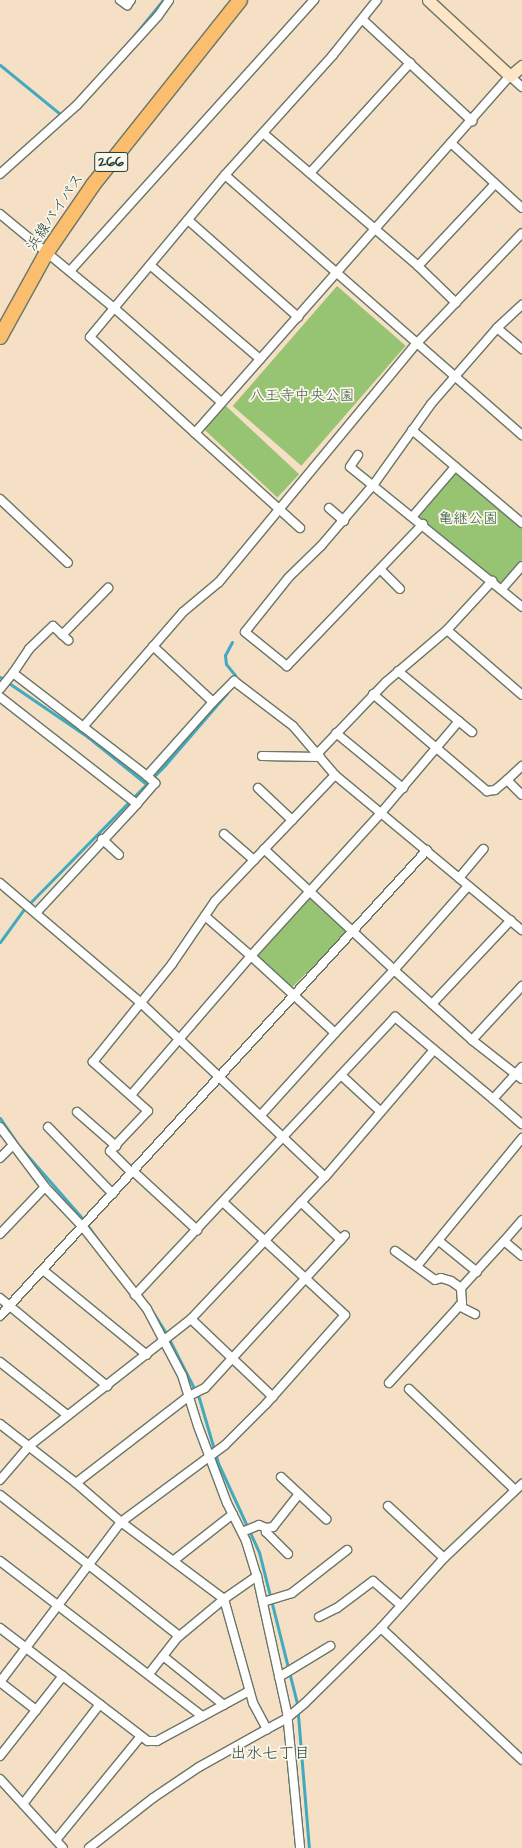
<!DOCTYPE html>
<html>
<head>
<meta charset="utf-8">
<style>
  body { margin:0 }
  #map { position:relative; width:522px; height:1848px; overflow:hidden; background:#f5dfc5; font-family:"Architects Daughter","Klee One",sans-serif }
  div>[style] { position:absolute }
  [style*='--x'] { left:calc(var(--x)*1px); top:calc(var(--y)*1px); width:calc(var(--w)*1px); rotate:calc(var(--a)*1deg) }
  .green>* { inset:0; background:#97c472; transform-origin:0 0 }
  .stream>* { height:3px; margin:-1.5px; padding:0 1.5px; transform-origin:1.5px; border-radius:1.5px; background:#40aac0 }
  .roads { filter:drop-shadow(1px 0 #6a7667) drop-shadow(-1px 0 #6a7667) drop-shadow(0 1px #6a7667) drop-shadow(0 -1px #6a7667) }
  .street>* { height:8px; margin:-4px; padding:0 4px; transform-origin:4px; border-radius:4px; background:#fff }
  .secondary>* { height:11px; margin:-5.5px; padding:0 5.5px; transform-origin:5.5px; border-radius:5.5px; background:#fde5c5 }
  .highway>* { height:14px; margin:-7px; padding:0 7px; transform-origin:7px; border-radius:7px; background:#fabe6e }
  span { translate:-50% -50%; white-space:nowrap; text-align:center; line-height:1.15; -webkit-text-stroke:3.5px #fbf7ec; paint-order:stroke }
  .shield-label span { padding:1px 3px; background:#fbf7ec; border:1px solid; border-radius:3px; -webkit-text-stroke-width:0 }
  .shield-label { font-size:14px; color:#1f3d34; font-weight:700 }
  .street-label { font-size:15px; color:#1f3d34 }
  .park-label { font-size:15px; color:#3d5f44 }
  .neighbourhood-label { font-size:16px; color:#1f3d34 }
</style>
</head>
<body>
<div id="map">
  <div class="green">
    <i style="left:337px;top:286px;width:91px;height:159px;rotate:41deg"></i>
    <i style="left:226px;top:406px;width:100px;height:32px;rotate:43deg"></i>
    <i style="clip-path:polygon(456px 471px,522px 527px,522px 562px,502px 585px,417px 515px)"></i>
    <i style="left:309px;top:894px;width:54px;height:82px;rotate:45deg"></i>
  </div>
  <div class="stream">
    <i style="--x:115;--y:59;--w:76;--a:-50.9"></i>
    <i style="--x:0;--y:65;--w:77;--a:39.2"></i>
    <i style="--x:9;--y:161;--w:94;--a:-42"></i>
    <i style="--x:232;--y:642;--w:15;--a:118"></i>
    <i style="--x:225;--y:655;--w:9;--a:84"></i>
    <i style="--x:226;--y:664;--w:14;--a:51"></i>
    <i style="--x:235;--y:675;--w:6;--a:90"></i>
    <i style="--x:0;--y:677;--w:107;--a:34.3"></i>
    <i style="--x:88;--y:737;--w:75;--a:39"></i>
    <i style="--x:0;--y:942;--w:41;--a:-54"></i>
    <i style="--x:24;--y:909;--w:202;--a:-45.6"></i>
    <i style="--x:165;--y:765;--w:95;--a:-49.3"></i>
    <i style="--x:0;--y:1118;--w:34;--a:56"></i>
    <i style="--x:19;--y:1146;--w:96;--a:48.8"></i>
    <i style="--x:82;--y:1218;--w:37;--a:54"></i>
    <i style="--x:149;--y:1306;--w:32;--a:58"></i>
    <i style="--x:166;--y:1333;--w:73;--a:63.1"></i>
    <i style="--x:199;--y:1398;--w:68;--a:73.7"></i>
    <i style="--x:218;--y:1463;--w:98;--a:65.3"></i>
    <i style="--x:259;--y:1552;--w:156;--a:75.9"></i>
    <i style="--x:297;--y:1703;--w:145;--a:85.3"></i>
  </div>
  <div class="roads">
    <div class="street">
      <i style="--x:120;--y:0;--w:9;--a:36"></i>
      <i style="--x:127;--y:5;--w:6;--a:-51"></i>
      <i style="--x:363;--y:20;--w:149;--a:42.8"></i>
      <i style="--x:263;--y:133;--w:204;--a:40.6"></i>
      <i style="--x:418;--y:266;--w:53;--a:44.2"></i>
      <i style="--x:451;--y:143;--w:96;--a:42.5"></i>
      <i style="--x:310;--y:173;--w:149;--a:-47.7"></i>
      <i style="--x:0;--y:174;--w:103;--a:-41.9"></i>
      <i style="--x:77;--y:105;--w:120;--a:-47.7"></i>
      <i style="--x:158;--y:16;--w:19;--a:-55"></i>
      <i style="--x:225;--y:175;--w:395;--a:41.2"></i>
      <i style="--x:0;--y:214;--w:148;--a:39.5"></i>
      <i style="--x:114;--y:308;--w:142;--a:41.3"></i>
      <i style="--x:188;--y:220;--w:147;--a:41.4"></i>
      <i style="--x:150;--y:265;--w:145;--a:40.5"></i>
      <i style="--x:418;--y:266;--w:112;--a:-46.8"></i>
      <i style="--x:70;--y:271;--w:365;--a:-48"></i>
      <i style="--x:497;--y:328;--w:33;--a:40"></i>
      <i style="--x:412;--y:430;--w:144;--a:40.2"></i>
      <i style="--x:195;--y:433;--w:142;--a:-137.6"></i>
      <i style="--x:90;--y:337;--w:211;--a:-50.2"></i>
      <i style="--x:225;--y:175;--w:161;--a:-48"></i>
      <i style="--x:333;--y:55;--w:70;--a:-51.3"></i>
      <i style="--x:358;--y:455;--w:14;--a:124"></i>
      <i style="--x:350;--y:467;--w:222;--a:39.1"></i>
      <i style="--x:0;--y:499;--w:93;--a:43.3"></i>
      <i style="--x:329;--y:508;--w:20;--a:41"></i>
      <i style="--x:413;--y:516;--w:65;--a:-49.4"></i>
      <i style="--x:423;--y:524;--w:197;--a:133.8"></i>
      <i style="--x:287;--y:666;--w:54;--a:-141"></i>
      <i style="--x:245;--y:632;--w:70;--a:-51.3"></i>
      <i style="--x:289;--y:577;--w:45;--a:-44.1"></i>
      <i style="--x:321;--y:546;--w:82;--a:-49.5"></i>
      <i style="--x:374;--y:484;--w:98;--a:-54.5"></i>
      <i style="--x:431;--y:404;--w:101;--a:-49"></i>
      <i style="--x:497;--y:328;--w:34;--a:-43"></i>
      <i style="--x:300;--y:528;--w:142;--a:-137.9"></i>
      <i style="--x:195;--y:433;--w:476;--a:-48.6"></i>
      <i style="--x:510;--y:76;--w:16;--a:43"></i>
      <i style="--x:380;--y:569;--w:28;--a:45"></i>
      <i style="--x:502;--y:589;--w:30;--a:-49"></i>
      <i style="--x:447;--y:630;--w:99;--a:40.9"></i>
      <i style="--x:62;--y:635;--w:66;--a:-45.6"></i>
      <i style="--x:398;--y:671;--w:96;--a:39.5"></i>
      <i style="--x:13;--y:673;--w:29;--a:-56"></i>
      <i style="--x:29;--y:649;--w:33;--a:-44"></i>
      <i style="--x:53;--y:626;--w:21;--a:43"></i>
      <i style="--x:0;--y:689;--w:21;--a:-51"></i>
      <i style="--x:13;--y:673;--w:169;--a:37.5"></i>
      <i style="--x:147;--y:776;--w:11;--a:41"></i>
      <i style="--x:155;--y:783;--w:28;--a:131"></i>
      <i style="--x:373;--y:694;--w:150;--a:40.4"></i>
      <i style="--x:487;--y:791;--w:8;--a:-7"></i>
      <i style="--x:495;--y:790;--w:16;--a:-40"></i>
      <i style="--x:507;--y:780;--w:21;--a:45"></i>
      <i style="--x:0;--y:697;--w:174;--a:38"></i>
      <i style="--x:137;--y:804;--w:147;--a:132.8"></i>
      <i style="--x:213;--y:702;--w:30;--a:-45"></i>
      <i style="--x:234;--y:681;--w:74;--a:37.3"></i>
      <i style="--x:293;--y:726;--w:65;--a:49.4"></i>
      <i style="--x:459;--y:721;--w:121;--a:130.3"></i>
      <i style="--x:381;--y:813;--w:193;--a:132.3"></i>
      <i style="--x:251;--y:956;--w:114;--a:42.5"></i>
      <i style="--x:335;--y:1033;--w:86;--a:-46.9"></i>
      <i style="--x:394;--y:970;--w:105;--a:41.9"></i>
      <i style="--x:472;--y:1040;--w:63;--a:38"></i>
      <i style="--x:83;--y:727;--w:152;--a:-49"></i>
      <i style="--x:183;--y:612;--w:47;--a:-39.8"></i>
      <i style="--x:219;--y:582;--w:309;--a:-50.4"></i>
      <i style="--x:416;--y:344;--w:153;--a:-46.3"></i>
      <i style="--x:336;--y:733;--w:87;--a:39.4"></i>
      <i style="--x:317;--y:754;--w:100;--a:-46.2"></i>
      <i style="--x:386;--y:682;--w:80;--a:-40.4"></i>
      <i style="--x:447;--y:630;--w:67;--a:-47.4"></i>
      <i style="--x:262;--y:756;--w:58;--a:1"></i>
      <i style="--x:147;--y:776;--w:99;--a:-48.3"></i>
      <i style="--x:213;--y:702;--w:82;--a:-137"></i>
      <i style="--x:507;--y:780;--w:21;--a:-43"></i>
      <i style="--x:258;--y:788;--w:47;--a:43.3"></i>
      <i style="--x:224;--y:834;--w:40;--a:41"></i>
      <i style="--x:102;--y:839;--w:23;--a:43"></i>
      <i style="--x:264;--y:849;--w:178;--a:42.9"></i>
      <i style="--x:394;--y:970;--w:112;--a:-48.6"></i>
      <i style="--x:459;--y:878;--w:38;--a:-50"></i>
      <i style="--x:0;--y:883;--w:185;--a:40.4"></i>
      <i style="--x:141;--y:1003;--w:253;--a:43.4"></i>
      <i style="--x:432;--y:1004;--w:115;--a:-46.8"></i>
      <i style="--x:472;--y:1040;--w:74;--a:-47.2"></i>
      <i style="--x:522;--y:1067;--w:43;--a:132.2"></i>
      <i style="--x:493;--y:1099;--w:38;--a:41"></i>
      <i style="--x:341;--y:1075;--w:54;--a:42.8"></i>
      <i style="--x:131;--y:1095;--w:184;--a:-49.2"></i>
      <i style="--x:251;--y:956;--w:61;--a:-139"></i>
      <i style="--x:77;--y:1112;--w:52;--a:41.1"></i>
      <i style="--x:261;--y:1115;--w:110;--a:-47.9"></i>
      <i style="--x:0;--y:1127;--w:75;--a:53.1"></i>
      <i style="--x:45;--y:1187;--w:55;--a:46.5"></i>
      <i style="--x:83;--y:1227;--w:104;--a:52"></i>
      <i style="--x:147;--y:1309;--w:75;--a:62.1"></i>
      <i style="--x:182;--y:1375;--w:53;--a:72.6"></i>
      <i style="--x:198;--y:1426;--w:82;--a:69.4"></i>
      <i style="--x:227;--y:1503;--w:42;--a:63.4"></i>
      <i style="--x:246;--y:1541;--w:37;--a:73"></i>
      <i style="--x:257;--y:1576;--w:139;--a:77.6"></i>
      <i style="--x:287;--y:1712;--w:137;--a:84.5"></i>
      <i style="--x:48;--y:1127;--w:93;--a:45.9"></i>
      <i style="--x:0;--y:1158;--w:17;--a:-45"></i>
      <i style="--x:134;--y:1172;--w:86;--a:42.6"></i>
      <i style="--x:132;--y:1173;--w:31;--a:-135"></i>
      <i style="--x:110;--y:1151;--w:55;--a:-46.5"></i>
      <i style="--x:148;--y:1111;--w:74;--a:-138.3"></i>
      <i style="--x:93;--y:1062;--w:126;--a:-51.1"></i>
      <i style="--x:172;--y:964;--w:76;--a:-55.7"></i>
      <i style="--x:215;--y:901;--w:174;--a:-46.4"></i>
      <i style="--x:335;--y:775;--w:243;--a:39.7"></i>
      <i style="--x:301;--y:1202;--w:55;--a:43.5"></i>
      <i style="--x:0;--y:1234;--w:65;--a:-46.2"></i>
      <i style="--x:439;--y:1241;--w:49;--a:39.2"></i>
      <i style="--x:504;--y:1241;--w:28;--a:-49"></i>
      <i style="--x:395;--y:1251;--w:49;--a:35.9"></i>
      <i style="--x:435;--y:1280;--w:6;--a:-18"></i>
      <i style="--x:441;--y:1278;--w:10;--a:17"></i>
      <i style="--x:451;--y:1281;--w:12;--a:35"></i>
      <i style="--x:417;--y:1266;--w:166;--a:-50.6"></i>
      <i style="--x:43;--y:1270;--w:134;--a:39.3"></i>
      <i style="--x:135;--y:1295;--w:381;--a:-46.9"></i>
      <i style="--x:395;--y:1017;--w:128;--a:39.9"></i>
      <i style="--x:0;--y:1298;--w:139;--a:39.4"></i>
      <i style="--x:459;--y:1306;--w:18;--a:27"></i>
      <i style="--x:0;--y:1316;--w:632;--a:-47.5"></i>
      <i style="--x:191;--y:1319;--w:113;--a:43.6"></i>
      <i style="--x:0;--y:1362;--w:85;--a:38.3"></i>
      <i style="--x:389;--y:1383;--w:108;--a:-47.6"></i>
      <i style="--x:462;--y:1303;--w:15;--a:-94"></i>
      <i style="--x:461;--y:1288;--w:64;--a:-47.5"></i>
      <i style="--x:504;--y:1241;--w:23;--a:40"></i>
      <i style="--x:409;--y:1389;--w:146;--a:43.6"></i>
      <i style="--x:0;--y:1424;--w:96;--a:37.8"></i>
      <i style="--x:76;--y:1483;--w:60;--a:40.9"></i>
      <i style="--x:121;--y:1522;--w:129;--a:36.8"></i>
      <i style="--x:224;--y:1599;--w:61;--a:140.3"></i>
      <i style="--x:177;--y:1638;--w:46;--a:127.9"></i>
      <i style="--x:281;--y:1477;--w:62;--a:43"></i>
      <i style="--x:0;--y:1480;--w:45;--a:-49.5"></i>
      <i style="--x:29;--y:1446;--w:206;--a:-38.1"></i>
      <i style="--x:191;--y:1319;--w:195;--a:-46.7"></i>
      <i style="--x:325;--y:1177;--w:167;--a:-49.4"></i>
      <i style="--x:76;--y:1483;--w:143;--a:-37.6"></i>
      <i style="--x:189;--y:1396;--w:18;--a:-27"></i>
      <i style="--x:205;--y:1388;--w:207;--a:-47.5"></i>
      <i style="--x:0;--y:1495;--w:228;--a:38.2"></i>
      <i style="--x:388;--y:1506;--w:76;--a:42.9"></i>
      <i style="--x:266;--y:1528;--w:4;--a:90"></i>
      <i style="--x:266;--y:1532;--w:31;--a:45"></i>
      <i style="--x:242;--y:1532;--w:18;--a:-22"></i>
      <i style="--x:259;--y:1525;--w:8;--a:23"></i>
      <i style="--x:266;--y:1528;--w:7;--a:-8"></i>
      <i style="--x:273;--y:1527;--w:42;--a:-51.8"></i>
      <i style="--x:0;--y:1561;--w:255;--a:37.5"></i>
      <i style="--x:173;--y:1561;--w:76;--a:-38.1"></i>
      <i style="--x:257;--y:1576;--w:40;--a:145.1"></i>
      <i style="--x:224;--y:1599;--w:108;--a:74.4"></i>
      <i style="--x:253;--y:1703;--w:30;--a:62"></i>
      <i style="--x:267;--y:1729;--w:21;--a:-28"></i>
      <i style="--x:286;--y:1719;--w:25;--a:-40"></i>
      <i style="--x:305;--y:1703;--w:107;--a:-44.6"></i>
      <i style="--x:381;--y:1628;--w:94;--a:-48"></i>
      <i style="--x:444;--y:1558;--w:108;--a:-43.5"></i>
      <i style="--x:263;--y:1602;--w:30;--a:-17"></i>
      <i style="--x:292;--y:1593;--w:70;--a:-38"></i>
      <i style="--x:319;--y:1617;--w:20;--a:-27"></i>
      <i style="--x:337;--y:1608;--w:45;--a:-36.9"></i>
      <i style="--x:373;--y:1581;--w:37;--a:41"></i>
      <i style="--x:0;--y:1628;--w:186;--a:37.4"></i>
      <i style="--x:148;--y:1741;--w:9;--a:0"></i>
      <i style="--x:157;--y:1741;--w:105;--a:-28.5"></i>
      <i style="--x:381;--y:1628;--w:193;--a:43.1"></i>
      <i style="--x:163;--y:1656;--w:78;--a:38.8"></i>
      <i style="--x:279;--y:1677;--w:60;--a:-31.3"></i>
      <i style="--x:0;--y:1682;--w:201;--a:-52.9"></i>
      <i style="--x:121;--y:1522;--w:129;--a:-36.5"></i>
      <i style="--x:225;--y:1445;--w:58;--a:-45"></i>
      <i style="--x:266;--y:1404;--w:119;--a:-48.4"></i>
      <i style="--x:345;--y:1315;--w:166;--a:-137.2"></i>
      <i style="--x:0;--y:1682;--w:46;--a:37.9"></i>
      <i style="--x:0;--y:1756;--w:102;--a:-51.8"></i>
      <i style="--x:0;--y:1779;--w:93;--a:47.6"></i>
      <i style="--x:23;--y:1804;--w:126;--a:-52.4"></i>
      <i style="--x:56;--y:1840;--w:134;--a:-50.7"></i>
      <i style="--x:89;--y:1848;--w:81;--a:-38"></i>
      <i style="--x:153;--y:1798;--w:55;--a:-34"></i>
      <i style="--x:199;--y:1767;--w:78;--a:-29.2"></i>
    </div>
    <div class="secondary">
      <i style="--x:428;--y:0;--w:112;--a:42.8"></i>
      <i style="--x:510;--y:76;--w:16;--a:-40"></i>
    </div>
    <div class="highway">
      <i style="--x:0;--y:337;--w:97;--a:-61.1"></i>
      <i style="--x:47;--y:252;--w:81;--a:-55.5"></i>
      <i style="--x:93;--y:185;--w:236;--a:-51.5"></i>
    </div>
  </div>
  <div class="shield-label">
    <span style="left:111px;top:162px">266</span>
  </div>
  <div class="street-label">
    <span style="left:55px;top:212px;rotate:-56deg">浜線バイパス</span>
  </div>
  <div class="park-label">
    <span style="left:302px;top:396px">八王寺中央公園</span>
    <span style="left:468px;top:519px">亀継公園</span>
  </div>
  <div class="neighbourhood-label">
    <span style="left:270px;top:1753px">出水七丁目</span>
  </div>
</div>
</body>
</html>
